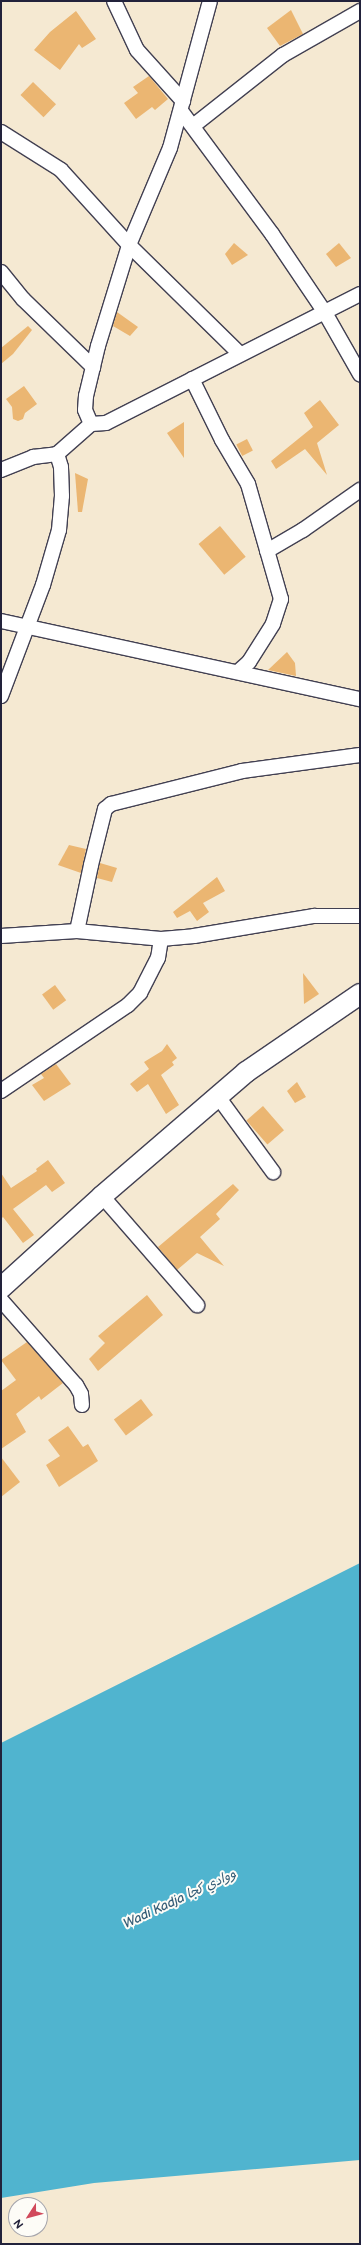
<!DOCTYPE html>
<html>
<head>
<meta charset="utf-8">
<style>
  body { margin:0 }
  #map { position:relative; width:361px; height:2245px; overflow:hidden; background:#f5e9d2; font-family:"Balsamiq Sans","Playpen Sans Arabic",sans-serif }
  div>[style] { position:absolute }
  [style*='--x'] { left:calc(var(--x)*1px); top:calc(var(--y)*1px); width:calc(var(--w)*1px); rotate:calc(var(--a)*1deg) }
  .water>* { inset:0; background:#50b4cf }
  .building>* { inset:0; background:#ebb672; transform-origin:0 0 }
  .roads { filter:drop-shadow(1px 0 #424052) drop-shadow(-1px 0 #424052) drop-shadow(0 1px #424052) drop-shadow(0 -1px #424052) }
  .minor>* { height:14px; margin:-7px; padding:0 7px; transform-origin:7px; border-radius:7px; background:#fff }
  .secondary>* { height:20px; margin:-10px; padding:0 10px; transform-origin:10px; border-radius:10px; background:#fff }
  span { translate:-50% -50%; white-space:nowrap; text-align:center; line-height:1.15; -webkit-text-stroke:4px #fdfcf7; paint-order:stroke }
  .water-label { font-size:13px; color:#345c76; font-style:italic }
  .frame { position:absolute; inset:0; border:2px solid #22223b; pointer-events:none }
  .north { position:absolute; left:8px; top:2197px; width:40px; height:40px; box-sizing:border-box; background:#fdfcf7; border:1px solid #a5a5ac; border-radius:50%; rotate:234deg; font-size:11px; font-weight:700; line-height:16px; text-align:center; color:#22223b }
  .north::after { content:''; display:block; margin:auto; width:14px; height:18px; background:#d1495b; clip-path:polygon(50% 0,100% 100%,50% 72%,0 100%) }
</style>
</head>
<body>
<div id="map">
  <div class="water">
    <i style="clip-path:polygon(360px 1563px,360px 2160px,94px 2183px,1px 2198px,1px 1743px)"></i>
  </div>
  <div class="building">
    <i style="clip-path:polygon(291px 10px,303px 34px,280px 46px,267px 28px)"></i>
    <i style="clip-path:polygon(76px 11px,96px 39px,82px 48px,79px 44px,60px 70px,34px 50px,50px 32px)"></i>
    <i style="clip-path:polygon(149px 76px,168px 99px,155px 110px,152px 107px,136px 119px,124px 103px,138px 93px,133px 87px)"></i>
    <i style="left:33px;top:82px;width:32px;height:18px;rotate:44deg"></i>
    <i style="clip-path:polygon(234px 243px,248px 255px,232px 265px,225px 254px)"></i>
    <i style="clip-path:polygon(339px 243px,351px 258px,336px 267px,326px 254px)"></i>
    <i style="clip-path:polygon(117px 312px,138px 327px,130px 336px,113px 326px)"></i>
    <i style="clip-path:polygon(28px 326px,32px 330px,13px 354px,1px 364px,1px 348px)"></i>
    <i style="clip-path:polygon(24px 386px,37px 404px,25px 413px,23px 419px,18px 421px,13px 419px,12px 407px,6px 399px)"></i>
    <i style="clip-path:polygon(320px 400px,339px 425px,317px 443px,327px 475px,305px 449px,276px 469px,271px 461px,313px 427px,304px 413px)"></i>
    <i style="clip-path:polygon(184px 422px,184px 458px,167px 433px)"></i>
    <i style="left:247px;top:439px;width:13px;height:12px;rotate:63deg"></i>
    <i style="clip-path:polygon(75px 473px,88px 479px,82px 512px,78px 512px)"></i>
    <i style="left:220px;top:526px;width:40px;height:28px;rotate:50deg"></i>
    <i style="clip-path:polygon(287px 652px,295px 663px,296px 676px,268px 670px)"></i>
    <i style="clip-path:polygon(69px 845px,86px 849px,81px 873px,58px 865px)"></i>
    <i style="clip-path:polygon(100px 863px,117px 868px,112px 882px,97px 878px)"></i>
    <i style="clip-path:polygon(217px 877px,225px 891px,203px 903px,209px 912px,197px 921px,190px 911px,177px 918px,173px 912px)"></i>
    <i style="clip-path:polygon(303px 973px,319px 994px,304px 1004px)"></i>
    <i style="left:55px;top:985px;width:19px;height:16px;rotate:54deg"></i>
    <i style="clip-path:polygon(167px 1044px,177px 1058px,172px 1062px,174px 1065px,161px 1075px,179px 1105px,166px 1114px,148px 1084px,137px 1092px,130px 1084px,149px 1069px,144px 1062px,162px 1051px)"></i>
    <i style="clip-path:polygon(56px 1064px,71px 1084px,44px 1101px,32px 1085px,44px 1078px,41px 1074px)"></i>
    <i style="clip-path:polygon(297px 1082px,306px 1097px,295px 1103px,287px 1091px)"></i>
    <i style="left:263px;top:1106px;width:32px;height:22px;rotate:49deg"></i>
    <i style="clip-path:polygon(48px 1160px,65px 1183px,52px 1192px,46px 1185px,13px 1209px,34px 1235px,23px 1243px,3px 1217px,1px 1219px,1px 1173px,11px 1188px,37px 1171px,36px 1169px)"></i>
    <i style="clip-path:polygon(233px 1184px,239px 1190px,216px 1214px,220px 1219px,200px 1237px,224px 1266px,197px 1253px,177px 1270px,158px 1247px)"></i>
    <i style="clip-path:polygon(147px 1295px,163px 1315px,98px 1371px,89px 1359px,105px 1343px,98px 1336px)"></i>
    <i style="clip-path:polygon(27px 1342px,63px 1383px,41px 1400px,39px 1396px,16px 1414px,26px 1432px,1px 1449px,1px 1391px,16px 1380px,1px 1360px)"></i>
    <i style="left:141px;top:1399px;width:20px;height:34px;rotate:53deg"></i>
    <i style="clip-path:polygon(68px 1426px,83px 1447px,88px 1444px,98px 1461px,59px 1487px,46px 1465px,60px 1456px,48px 1440px)"></i>
    <i style="clip-path:polygon(1px 1457px,20px 1482px,1px 1497px)"></i>
  </div>
  <div class="roads">
    <div class="minor">
      <i style="--x:114;--y:1;--w:54;--a:64.9"></i>
      <i style="--x:137;--y:50;--w:69;--a:48"></i>
      <i style="--x:181;--y:111;--w:153;--a:53.5"></i>
      <i style="--x:272;--y:234;--w:93;--a:56"></i>
      <i style="--x:324;--y:311;--w:73;--a:60.3"></i>
      <i style="--x:193;--y:126;--w:115;--a:-38.3"></i>
      <i style="--x:283;--y:55;--w:89;--a:-29.7"></i>
      <i style="--x:1;--y:132;--w:71;--a:32.3"></i>
      <i style="--x:61;--y:170;--w:101;--a:47.8"></i>
      <i style="--x:129;--y:245;--w:156;--a:44.5"></i>
      <i style="--x:1;--y:272;--w:35;--a:51"></i>
      <i style="--x:23;--y:299;--w:98;--a:44.2"></i>
      <i style="--x:192;--y:379;--w:68;--a:63.8"></i>
      <i style="--x:222;--y:440;--w:51;--a:59.4"></i>
      <i style="--x:248;--y:484;--w:120;--a:74"></i>
      <i style="--x:281;--y:599;--w:26;--a:108"></i>
      <i style="--x:273;--y:624;--w:45;--a:122.3"></i>
      <i style="--x:249;--y:662;--w:15;--a:138"></i>
      <i style="--x:91;--y:424;--w:15;--a:-113"></i>
      <i style="--x:85;--y:410;--w:14;--a:-86"></i>
      <i style="--x:86;--y:396;--w:51;--a:-76.5"></i>
      <i style="--x:98;--y:346;--w:106;--a:-72.9"></i>
      <i style="--x:129;--y:245;--w:105;--a:-67.1"></i>
      <i style="--x:170;--y:148;--w:152;--a:-74.8"></i>
      <i style="--x:91;--y:424;--w:15;--a:-4"></i>
      <i style="--x:106;--y:423;--w:285;--a:-26.9"></i>
      <i style="--x:1;--y:470;--w:35;--a:-22"></i>
      <i style="--x:33;--y:457;--w:24;--a:-7"></i>
      <i style="--x:57;--y:454;--w:45;--a:-41.4"></i>
      <i style="--x:267;--y:551;--w:42;--a:-30.3"></i>
      <i style="--x:303;--y:530;--w:70;--a:-35.1"></i>
      <i style="--x:1;--y:621;--w:367;--a:12.3"></i>
      <i style="--x:1;--y:696;--w:119;--a:-69.3"></i>
      <i style="--x:43;--y:585;--w:57;--a:-73.8"></i>
      <i style="--x:59;--y:530;--w:34;--a:-85"></i>
      <i style="--x:62;--y:496;--w:29;--a:-92"></i>
      <i style="--x:61;--y:467;--w:14;--a:-107"></i>
      <i style="--x:77;--y:931;--w:67;--a:-78"></i>
      <i style="--x:91;--y:865;--w:58;--a:-76"></i>
      <i style="--x:105;--y:809;--w:8;--a:-40"></i>
      <i style="--x:111;--y:804;--w:135;--a:-14.1"></i>
      <i style="--x:242;--y:771;--w:119;--a:-7.7"></i>
      <i style="--x:1;--y:936;--w:76;--a:-3.8"></i>
      <i style="--x:77;--y:931;--w:84;--a:5.4"></i>
      <i style="--x:161;--y:939;--w:33;--a:-5"></i>
      <i style="--x:194;--y:936;--w:122;--a:-9.5"></i>
      <i style="--x:314;--y:916;--w:46;--a:0"></i>
      <i style="--x:1;--y:1091;--w:153;--a:-34.1"></i>
      <i style="--x:128;--y:1005;--w:17;--a:-45"></i>
      <i style="--x:140;--y:993;--w:39;--a:-63"></i>
      <i style="--x:158;--y:958;--w:19;--a:-81"></i>
      <i style="--x:219;--y:1098;--w:92;--a:53.9"></i>
      <i style="--x:102;--y:1196;--w:145;--a:48.9"></i>
      <i style="--x:1;--y:1300;--w:113;--a:48.6"></i>
      <i style="--x:76;--y:1385;--w:10;--a:61"></i>
      <i style="--x:81;--y:1394;--w:11;--a:85"></i>
    </div>
    <div class="secondary">
      <i style="--x:1;--y:1288;--w:137;--a:-42.3"></i>
      <i style="--x:102;--y:1196;--w:190;--a:-40.7"></i>
      <i style="--x:246;--y:1072;--w:138;--a:-34.4"></i>
    </div>
  </div>
  <div class="water-label">
    <span style="left:180px;top:1899px;rotate:-25deg">Wadi Kadja ووادي كجا</span>
  </div>
  <div class="frame"></div>
  <div class="north">N</div>
</div>
</body>
</html>
